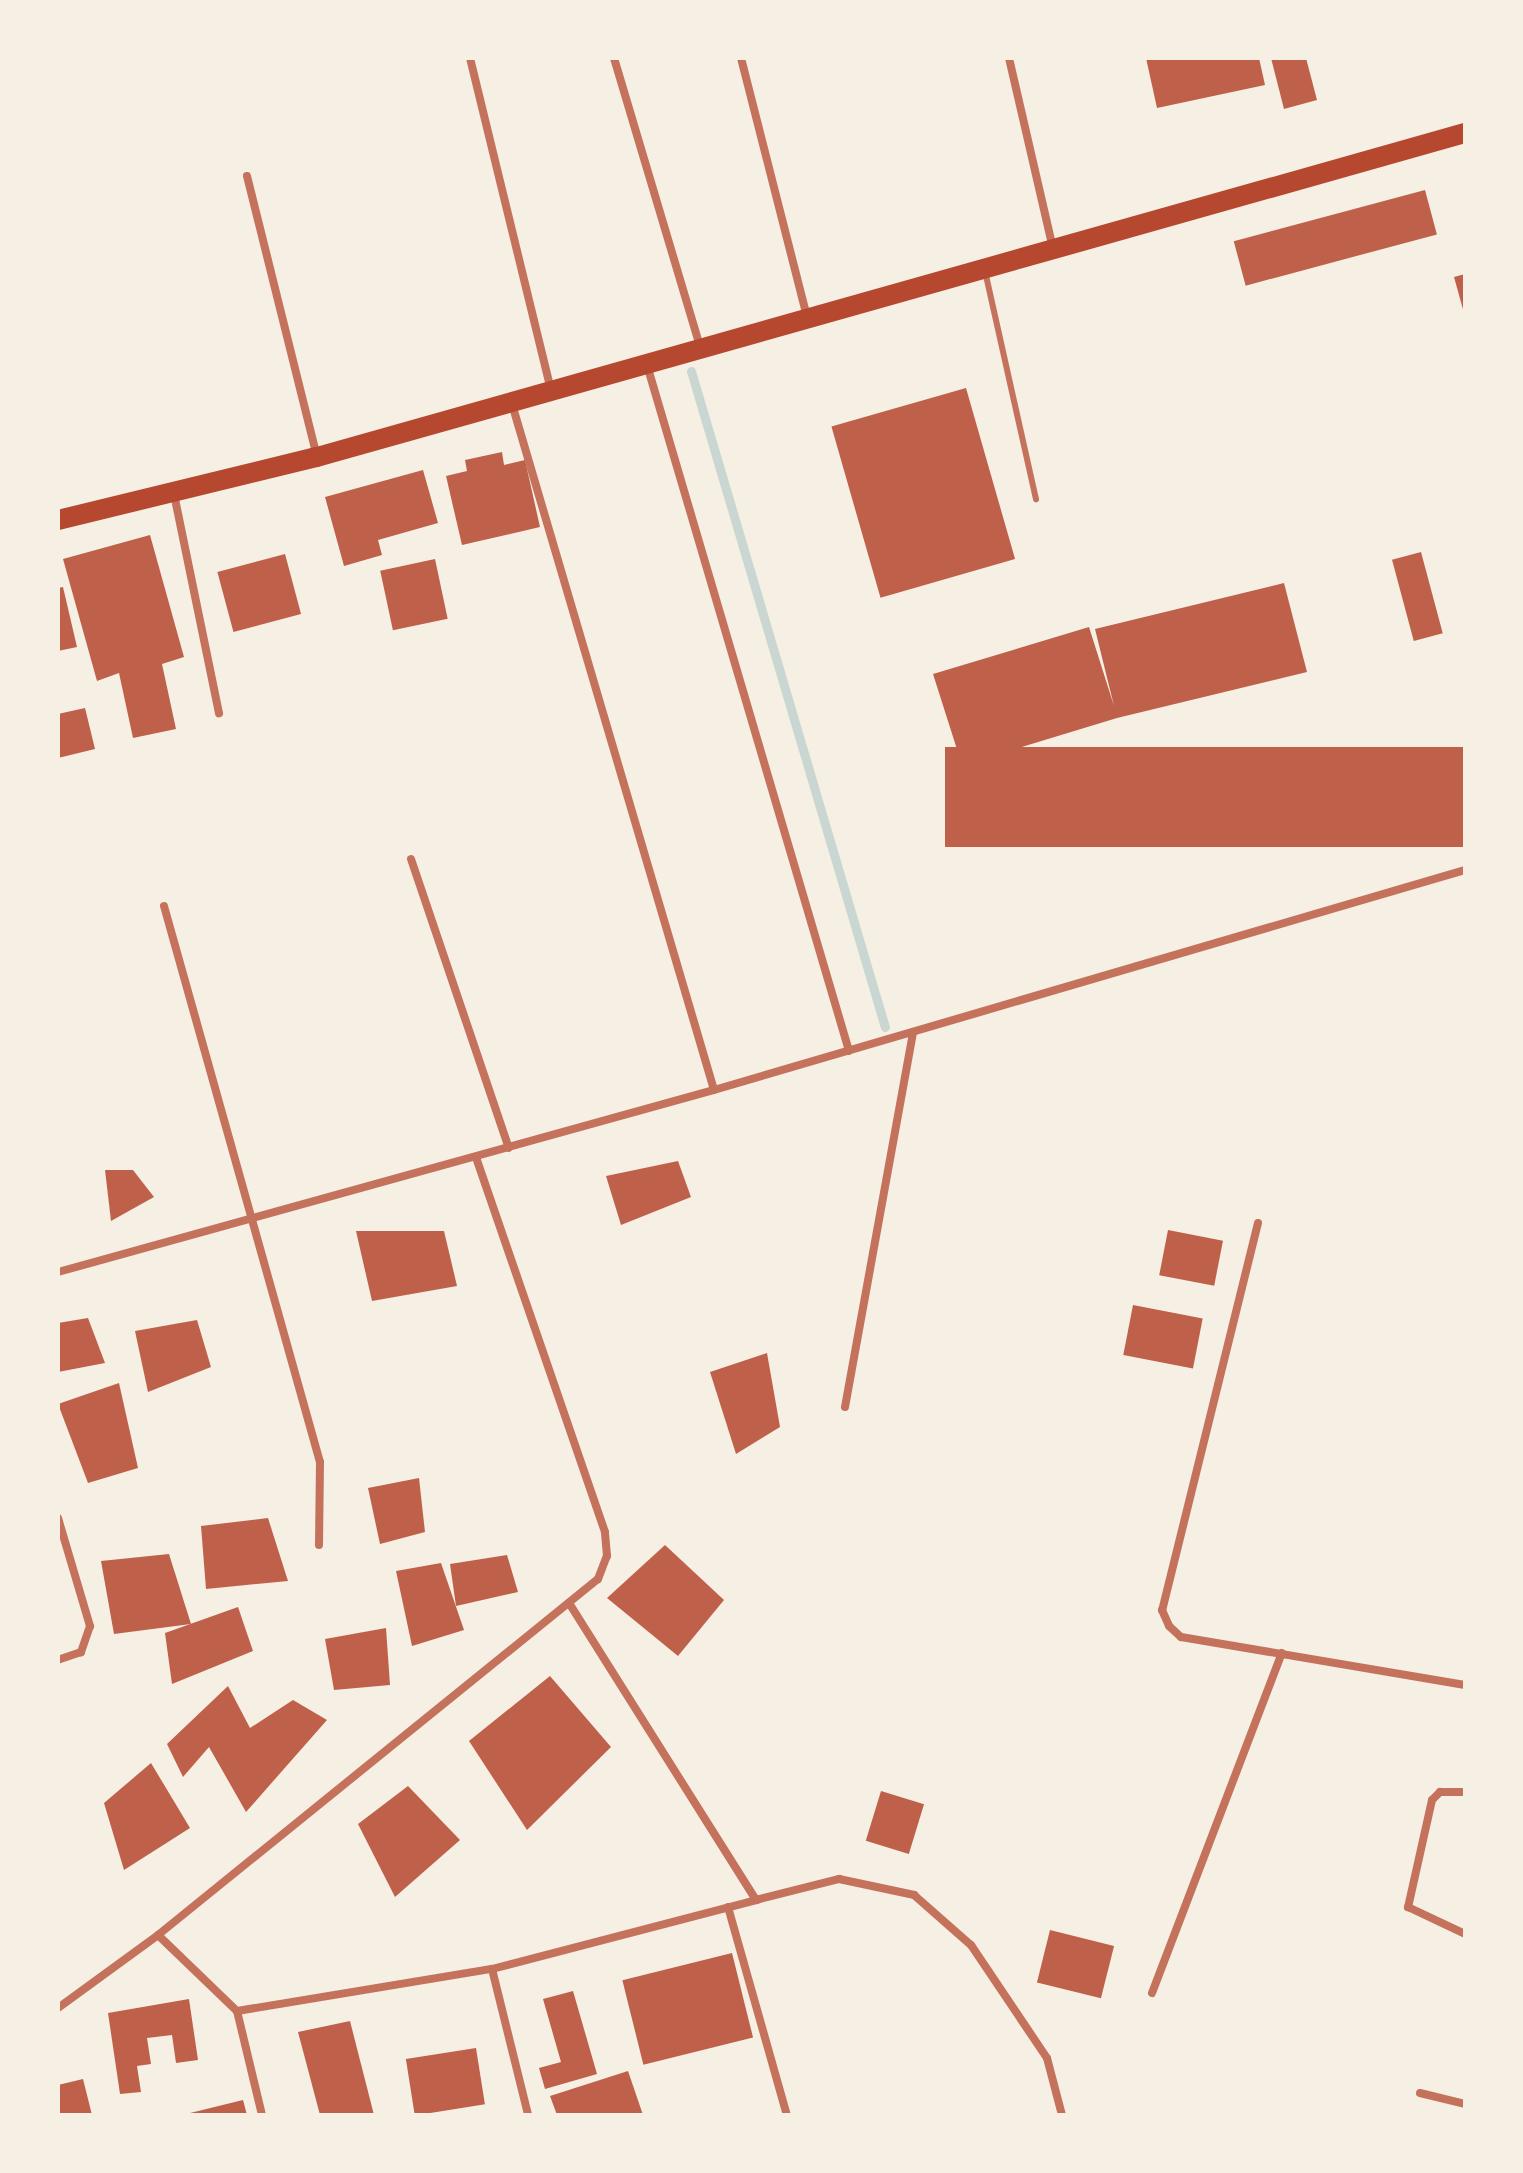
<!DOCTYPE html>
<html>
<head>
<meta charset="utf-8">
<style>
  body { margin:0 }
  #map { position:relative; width:1523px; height:2173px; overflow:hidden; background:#f6efe4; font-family:"Fira Sans Condensed",sans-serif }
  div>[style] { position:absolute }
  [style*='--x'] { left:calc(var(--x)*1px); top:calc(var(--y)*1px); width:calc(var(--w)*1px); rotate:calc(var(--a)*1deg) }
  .stream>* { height:9px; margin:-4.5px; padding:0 4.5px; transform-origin:4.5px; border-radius:4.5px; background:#c9d6d2 }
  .building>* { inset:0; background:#bf614a; transform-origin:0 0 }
  .service>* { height:6px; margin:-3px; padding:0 3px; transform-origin:3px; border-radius:3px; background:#c5725c }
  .minor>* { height:8px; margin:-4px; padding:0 4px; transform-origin:4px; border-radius:4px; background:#c5725c }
  .primary>* { height:20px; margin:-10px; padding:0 10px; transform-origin:10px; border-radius:10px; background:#b5482f }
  span { translate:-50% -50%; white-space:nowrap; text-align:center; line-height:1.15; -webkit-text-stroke:8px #f6efe4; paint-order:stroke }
  .frame { position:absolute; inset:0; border:60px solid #f6efe4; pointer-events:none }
</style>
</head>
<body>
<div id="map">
  <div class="stream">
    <i style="--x:691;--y:371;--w:684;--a:73.53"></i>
  </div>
  <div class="building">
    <i style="clip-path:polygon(1146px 58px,1259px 58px,1265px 85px,1157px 108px)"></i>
    <i style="clip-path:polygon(1271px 58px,1306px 58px,1317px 100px,1284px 109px)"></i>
    <i style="left:1425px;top:190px;width:46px;height:198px;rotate:75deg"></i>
    <i style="clip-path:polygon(1465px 274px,1465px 313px,1464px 313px,1454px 277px)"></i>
    <i style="left:966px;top:388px;width:178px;height:140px;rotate:74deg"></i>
    <i style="clip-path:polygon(502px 452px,504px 465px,525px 460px,540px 527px,462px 545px,446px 476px,467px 471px,465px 460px)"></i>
    <i style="clip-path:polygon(423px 470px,438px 523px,378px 540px,382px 555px,344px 566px,325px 497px)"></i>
    <i style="clip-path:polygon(150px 535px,184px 657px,162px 664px,176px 729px,133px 738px,119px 673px,97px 681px,63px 559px)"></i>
    <i style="left:1421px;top:552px;width:84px;height:30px;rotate:75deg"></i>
    <i style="left:285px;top:554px;width:62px;height:70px;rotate:75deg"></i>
    <i style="left:435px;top:559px;width:61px;height:56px;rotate:78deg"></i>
    <i style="clip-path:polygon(1284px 583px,1307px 672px,1117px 718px,962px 765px,933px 674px,1089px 627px,1114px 706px,1095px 629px)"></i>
    <i style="clip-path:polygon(63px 587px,77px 647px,58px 651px,58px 588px)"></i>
    <i style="clip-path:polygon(85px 708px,95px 749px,58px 758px,58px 714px)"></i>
    <i style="left:1465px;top:747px;width:100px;height:520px;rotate:90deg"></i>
    <i style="clip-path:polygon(678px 1161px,691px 1197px,621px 1225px,606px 1176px)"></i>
    <i style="clip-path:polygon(105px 1170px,133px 1170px,154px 1197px,111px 1221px)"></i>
    <i style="left:1168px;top:1230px;width:56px;height:46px;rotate:11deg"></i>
    <i style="clip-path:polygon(356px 1231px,444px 1231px,457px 1286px,372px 1301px)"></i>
    <i style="left:1133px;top:1305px;width:71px;height:51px;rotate:11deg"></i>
    <i style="clip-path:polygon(88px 1318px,105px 1363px,58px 1372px,58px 1323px)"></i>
    <i style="clip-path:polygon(197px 1320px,211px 1367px,148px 1392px,135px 1331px)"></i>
    <i style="clip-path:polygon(767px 1353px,780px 1427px,736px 1454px,710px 1372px)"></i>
    <i style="clip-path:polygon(119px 1383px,138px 1468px,88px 1483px,58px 1404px)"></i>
    <i style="clip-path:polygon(419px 1478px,425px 1532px,380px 1544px,368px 1488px)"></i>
    <i style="clip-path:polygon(268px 1518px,288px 1581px,206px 1589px,201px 1526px)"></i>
    <i style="clip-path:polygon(665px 1545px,724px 1600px,678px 1656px,607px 1598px)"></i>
    <i style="clip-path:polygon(169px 1554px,191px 1624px,114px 1634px,101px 1561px)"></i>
    <i style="clip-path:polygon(507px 1555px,518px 1592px,456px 1606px,450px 1564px)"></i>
    <i style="clip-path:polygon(441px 1563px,464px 1630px,412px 1646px,396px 1571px)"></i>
    <i style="clip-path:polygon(238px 1607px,253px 1651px,172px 1684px,165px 1633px)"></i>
    <i style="clip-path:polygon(386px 1628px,390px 1685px,334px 1690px,325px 1639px)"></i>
    <i style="clip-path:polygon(550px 1676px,611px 1747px,527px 1830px,469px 1741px)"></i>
    <i style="clip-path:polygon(228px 1686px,250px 1728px,293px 1700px,327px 1720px,246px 1812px,209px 1747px,183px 1777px,167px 1744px)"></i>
    <i style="clip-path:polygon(151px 1763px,190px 1828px,124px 1870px,104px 1803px)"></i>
    <i style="clip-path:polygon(408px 1786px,460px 1840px,395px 1897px,358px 1824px)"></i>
    <i style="left:881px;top:1791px;width:45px;height:52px;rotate:17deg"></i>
    <i style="left:1050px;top:1930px;width:66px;height:54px;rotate:14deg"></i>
    <i style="left:732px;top:1953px;width:87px;height:113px;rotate:76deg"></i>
    <i style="clip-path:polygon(573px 1991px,597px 2074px,545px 2089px,539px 2068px,561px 2062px,543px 1999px)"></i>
    <i style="clip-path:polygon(189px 1999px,198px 2060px,176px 2063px,172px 2035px,147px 2038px,151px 2064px,137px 2066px,141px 2092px,120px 2094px,108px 2013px)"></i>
    <i style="clip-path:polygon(350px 2021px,374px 2115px,320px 2115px,298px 2032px)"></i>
    <i style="left:476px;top:2048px;width:57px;height:71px;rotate:81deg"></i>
    <i style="clip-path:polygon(628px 2071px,643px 2115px,557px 2115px,550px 2096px)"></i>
    <i style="clip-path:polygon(83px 2079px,92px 2115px,58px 2115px,58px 2085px)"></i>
    <i style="clip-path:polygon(243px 2100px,247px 2115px,186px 2115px,186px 2114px)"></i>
  </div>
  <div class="service">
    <i style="--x:985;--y:271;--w:234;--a:77.4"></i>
  </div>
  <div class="minor">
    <i style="--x:470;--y:58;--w:342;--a:76.3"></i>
    <i style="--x:614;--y:58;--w:302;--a:73.4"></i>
    <i style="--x:741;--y:58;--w:266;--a:75.7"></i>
    <i style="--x:1009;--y:58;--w:195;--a:77"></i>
    <i style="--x:247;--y:176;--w:290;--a:76"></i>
    <i style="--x:647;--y:365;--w:715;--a:73.59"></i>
    <i style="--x:512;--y:404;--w:715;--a:73.59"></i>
    <i style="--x:174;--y:494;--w:224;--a:78.4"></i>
    <i style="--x:411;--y:859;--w:305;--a:71.3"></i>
    <i style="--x:164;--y:906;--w:577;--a:74.33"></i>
    <i style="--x:320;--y:1462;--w:83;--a:90.7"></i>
    <i style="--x:1258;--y:1223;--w:399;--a:103.9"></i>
    <i style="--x:1162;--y:1610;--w:17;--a:66"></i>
    <i style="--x:1169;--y:1626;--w:16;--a:43"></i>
    <i style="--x:1181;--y:1637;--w:288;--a:9.6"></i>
    <i style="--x:58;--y:1272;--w:681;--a:-15.51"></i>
    <i style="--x:714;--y:1090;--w:783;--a:-16.33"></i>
    <i style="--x:845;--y:1407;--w:381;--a:-79.7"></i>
    <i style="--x:58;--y:1518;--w:113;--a:73.5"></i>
    <i style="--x:90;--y:1626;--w:28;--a:109"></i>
    <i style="--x:81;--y:1652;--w:24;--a:161"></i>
    <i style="--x:1465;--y:1792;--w:25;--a:180"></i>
    <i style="--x:1440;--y:1792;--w:11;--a:135"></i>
    <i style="--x:1432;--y:1800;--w:110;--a:102.6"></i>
    <i style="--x:1408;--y:1907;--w:63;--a:25.3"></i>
    <i style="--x:756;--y:1900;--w:86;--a:-14.2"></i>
    <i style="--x:839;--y:1879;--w:77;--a:12"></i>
    <i style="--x:914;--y:1895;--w:76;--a:41.3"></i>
    <i style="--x:971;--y:1945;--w:136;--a:56.1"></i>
    <i style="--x:1047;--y:2058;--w:59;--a:75.3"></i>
    <i style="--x:728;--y:1907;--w:216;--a:74.2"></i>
    <i style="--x:158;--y:1935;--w:110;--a:43.9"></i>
    <i style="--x:492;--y:1969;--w:150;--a:76.1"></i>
    <i style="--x:1152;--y:1993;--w:364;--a:-69.1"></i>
    <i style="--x:58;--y:2008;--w:124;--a:-36.1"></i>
    <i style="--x:158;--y:1935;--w:566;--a:-38.98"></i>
    <i style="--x:598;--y:1579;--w:25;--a:-69"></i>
    <i style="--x:607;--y:1556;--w:24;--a:-95"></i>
    <i style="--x:605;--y:1532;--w:396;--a:-109"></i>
    <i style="--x:1420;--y:2093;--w:46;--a:13.7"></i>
    <i style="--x:262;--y:2115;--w:107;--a:-103.5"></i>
    <i style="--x:237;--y:2011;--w:258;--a:-9.4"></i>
    <i style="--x:492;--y:1969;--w:273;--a:-14.6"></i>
    <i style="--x:756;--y:1900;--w:351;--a:-122.2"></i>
  </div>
  <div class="primary">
    <i style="--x:58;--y:520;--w:267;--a:-13.7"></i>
    <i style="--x:317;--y:457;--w:1193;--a:-15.76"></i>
  </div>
  <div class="frame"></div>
</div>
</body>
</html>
